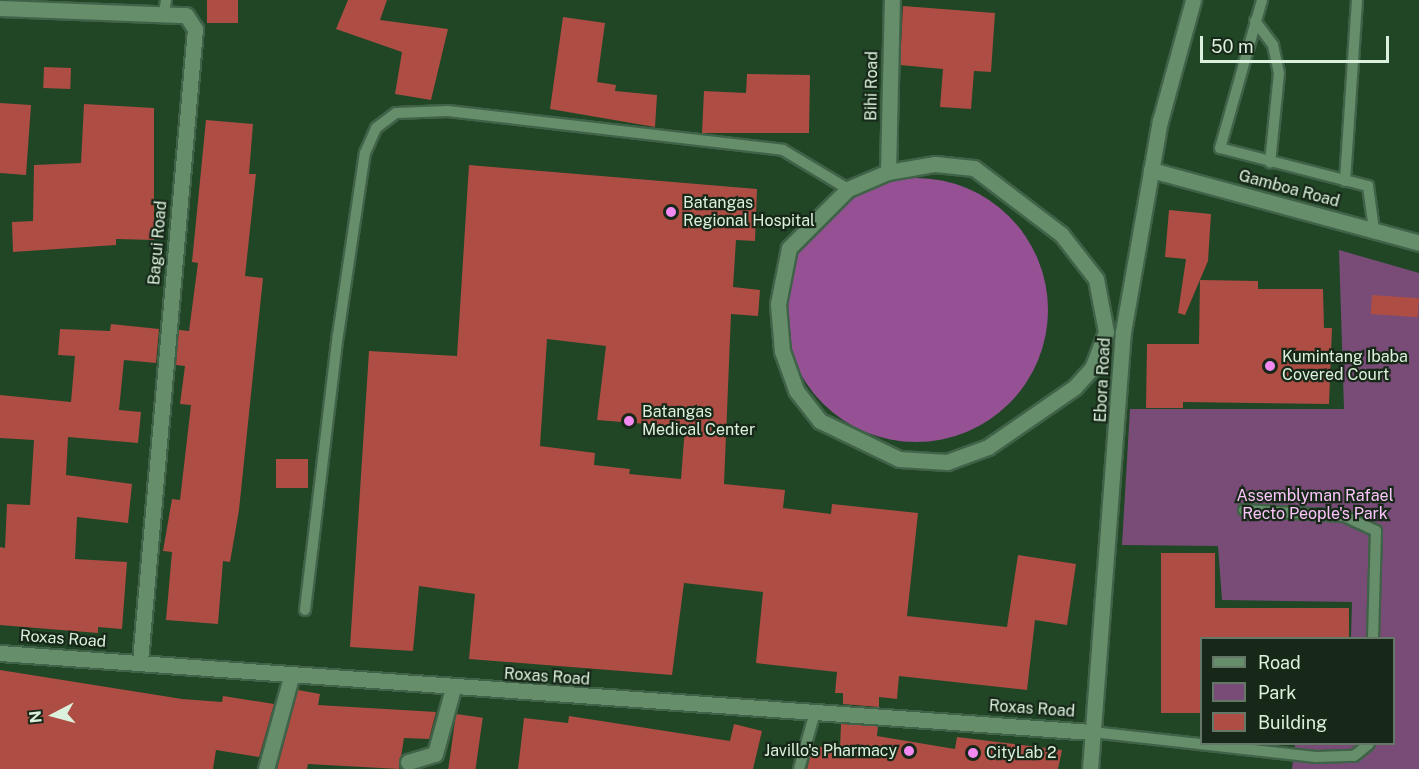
<!DOCTYPE html>
<html>
<head>
<meta charset="utf-8">
<style>
  body { margin:0 }
  #map { position:relative; width:1419px; height:769px; overflow:hidden; background:#204626; font-family:"Public Sans",sans-serif }
  div>[style] { position:absolute }
  [style*='--x'] { left:calc(var(--x)*1px); top:calc(var(--y)*1px); width:calc(var(--w)*1px); rotate:calc(var(--a)*1deg) }
  .green>* { inset:0; background:#784c77 }
  .forest>* { inset:0; background:#965094 }
  .round { border-radius:50% }
  .building>* { inset:0; background:#ae4d44; transform-origin:0 0 }
  .roads { filter:drop-shadow(2px 0 #406248) drop-shadow(-2px 0 #406248) drop-shadow(0 2px #406248) drop-shadow(0 -2px #406248) }
  .service>* { height:10px; margin:-5px; padding:0 5px; transform-origin:5px; border-radius:5px; background:#668e6b }
  .minor>* { height:15px; margin:-7.5px; padding:0 7.5px; transform-origin:7.5px; border-radius:7.5px; background:#668e6b }
  .dots>* { width:16px; height:16px; translate:-50% -50%; box-sizing:border-box; border:3px solid #172819; border-radius:50% }
  span { translate:-50% -50%; white-space:nowrap; text-align:center; line-height:1.15; -webkit-text-stroke:4.5px #172819; paint-order:stroke }
  .street-label { font-size:16px; color:#dbf1dd }
  .poi-label { font-size:16px; color:#dbf1dd }
  .left { translate:0 -50%; text-align:left }
  .right { translate:-100% -50%; text-align:right }
  .park-label { font-size:16px; color:#fdc4fb }
  .legend { position:absolute; left:1200px; top:637px; width:195px; height:108px; box-sizing:border-box; background:#172819; border:2px solid #657867; margin:0; padding:8px 10px; list-style:none; font-size:18px; color:#dbf1dd }
  .legend li { display:flex; align-items:center; gap:12px; height:30px }
  .legend b { width:30px; border:2px solid #657867 }
  .north { position:absolute; left:24px; top:685px; width:60px; height:60px; -webkit-text-stroke:4px #172819; paint-order:stroke; rotate:264deg; font-size:16px; font-weight:700; line-height:24px; text-align:center; color:#dbf1dd }
  .north::after { content:''; display:block; margin:auto; width:21px; height:27px; background:#dbf1dd; clip-path:polygon(50% 0,100% 100%,50% 72%,0 100%) }
  .scale { position:absolute; left:1200px; top:36px; width:189px; height:27px; box-sizing:border-box; border:3px solid #dbf1dd; border-top:0; padding-left:8px; font-size:18px; line-height:21px; white-space:nowrap; color:#dbf1dd; -webkit-text-stroke:4px #172819; paint-order:stroke }
</style>
</head>
<body>
<div id="map">
  <div class="green">
    <i style="clip-path:polygon(1339px 250px,1419px 273px,1419px 769px,1292px 769px,1295px 744px,1394px 744px,1394px 638px,1351px 638px,1352px 602px,1222px 600px,1218px 546px,1122px 545px,1130px 409px,1344px 409px)"></i>
  </div>
  <div class="forest">
    <i class="round" style="left:784px;top:178px;width:264px;height:264px"></i>
  </div>
  <div class="building">
    <i style="left:207px;top:0;width:31px;height:23px"></i>
    <i style="clip-path:polygon(348px 0,387px 0,380px 20px,448px 29px,431px 100px,395px 94px,402px 52px,336px 29px)"></i>
    <i style="clip-path:polygon(903px 6px,995px 13px,991px 72px,974px 71px,971px 109px,940px 107px,943px 69px,900px 65px)"></i>
    <i style="clip-path:polygon(563px 17px,605px 23px,597px 82px,616px 85px,615px 91px,657px 95px,655px 127px,550px 109px)"></i>
    <i style="left:44px;top:67px;width:27px;height:21px;rotate:2deg"></i>
    <i style="clip-path:polygon(747px 74px,810px 75px,809px 133px,702px 133px,704px 91px,746px 93px)"></i>
    <i style="clip-path:polygon(0 103px,31px 105px,26px 175px,0 173px)"></i>
    <i style="clip-path:polygon(84px 104px,154px 108px,154px 240px,116px 239px,116px 245px,13px 252px,12px 222px,33px 221px,34px 165px,81px 163px)"></i>
    <i style="clip-path:polygon(206px 120px,253px 124px,249px 174px,256px 174px,245px 276px,263px 278px,239px 510px,230px 562px,223px 561px,218px 624px,166px 620px,172px 552px,163px 551px,172px 499px,180px 500px,191px 405px,180px 404px,185px 366px,176px 365px,179px 330px,189px 331px,198px 263px,192px 262px)"></i>
    <i style="clip-path:polygon(evenodd,469px 165px,757px 189px,755px 241px,736px 240px,733px 287px,760px 290px,758px 316px,731px 314px,724px 484px,785px 490px,783px 508px,831px 514px,832px 504px,918px 513px,907px 616px,1007px 627px,1018px 555px,1076px 564px,1067px 625px,1035px 620px,1027px 690px,899px 676px,897px 699px,879px 697px,879px 707px,843px 704px,843px 693px,835px 693px,837px 672px,756px 663px,763px 592px,684px 583px,672px 675px,469px 659px,475px 594px,419px 586px,413px 651px,350px 647px,369px 351px,457px 356px,469px 165px,547px 339px,606px 346px,597px 420px,685px 427px,681px 479px,629px 474px,630px 469px,594px 465px,595px 453px,540px 446px,547px 339px)"></i>
    <i style="clip-path:polygon(1169px 210px,1211px 214px,1208px 261px,1185px 315px,1178px 313px,1186px 259px,1165px 257px)"></i>
    <i style="clip-path:polygon(1200px 280px,1258px 281px,1258px 289px,1323px 289px,1324px 328px,1332px 328px,1329px 404px,1183px 402px,1183px 408px,1146px 408px,1147px 344px,1199px 344px)"></i>
    <i style="left:1372px;top:295px;width:47px;height:19px;rotate:4deg"></i>
    <i style="clip-path:polygon(111px 324px,159px 329px,156px 363px,124px 360px,119px 410px,141px 412px,138px 443px,68px 437px,66px 475px,132px 484px,128px 523px,77px 517px,75px 559px,127px 562px,122px 629px,98px 627px,98px 633px,0 625px,0 547px,5px 548px,7px 504px,30px 505px,34px 440px,0 438px,0 395px,71px 402px,75px 356px,58px 355px,60px 329px,110px 331px)"></i>
    <i style="left:276px;top:459px;width:32px;height:29px"></i>
    <i style="clip-path:polygon(1161px 553px,1215px 553px,1215px 608px,1349px 608px,1349px 639px,1202px 639px,1202px 713px,1161px 713px)"></i>
    <i style="clip-path:polygon(0 670px,182px 699px,222px 702px,223px 696px,274px 704px,259px 757px,216px 750px,213px 769px,0 769px)"></i>
    <i style="clip-path:polygon(298px 690px,320px 694px,318px 705px,436px 712px,429px 739px,404px 738px,399px 769px,308px 764px,307px 769px,277px 769px)"></i>
    <i style="left:456px;top:714px;width:27px;height:56px;rotate:8deg"></i>
    <i style="clip-path:polygon(569px 716px,730px 741px,734px 724px,762px 731px,753px 769px,518px 769px,524px 718px,568px 723px)"></i>
    <i style="clip-path:polygon(841px 724px,878px 726px,877px 736px,955px 749px,957px 737px,1062px 750px,1058px 769px,807px 769px,813px 746px,840px 749px)"></i>
  </div>
  <div class="roads">
    <div class="service">
      <i style="--x:1262;--y:0;--w:154;--a:105.8"></i>
      <i style="--x:1220;--y:148;--w:153;--a:14.4"></i>
      <i style="--x:1368;--y:186;--w:44;--a:82.2"></i>
      <i style="--x:164;--y:13;--w:13;--a:-81"></i>
      <i style="--x:1255;--y:21;--w:30;--a:53"></i>
      <i style="--x:1273;--y:45;--w:29;--a:78"></i>
      <i style="--x:1279;--y:73;--w:90;--a:95.7"></i>
      <i style="--x:1345;--y:181;--w:181;--a:-86.2"></i>
      <i style="--x:1244;--y:510;--w:100;--a:3.4"></i>
      <i style="--x:1344;--y:516;--w:35;--a:25"></i>
      <i style="--x:1376;--y:531;--w:107;--a:91.6"></i>
      <i style="--x:305;--y:610;--w:277;--a:-83.2"></i>
      <i style="--x:338;--y:335;--w:184;--a:-81.6"></i>
      <i style="--x:365;--y:153;--w:27;--a:-66"></i>
      <i style="--x:376;--y:128;--w:25;--a:-37"></i>
      <i style="--x:396;--y:113;--w:52;--a:-2.2"></i>
      <i style="--x:448;--y:111;--w:337;--a:6.6"></i>
      <i style="--x:783;--y:150;--w:76;--a:31"></i>
      <i style="--x:1092;--y:732;--w:225;--a:6.4"></i>
      <i style="--x:1316;--y:757;--w:38;--a:-2"></i>
      <i style="--x:1354;--y:756;--w:19;--a:-39"></i>
      <i style="--x:799;--y:769;--w:59;--a:-74.3"></i>
    </div>
    <div class="minor">
      <i style="--x:0;--y:8;--w:186;--a:2.2"></i>
      <i style="--x:186;--y:15;--w:17;--a:57"></i>
      <i style="--x:195;--y:29;--w:635;--a:94.97"></i>
      <i style="--x:935;--y:164;--w:39;--a:6"></i>
      <i style="--x:974;--y:168;--w:109;--a:37.2"></i>
      <i style="--x:1061;--y:234;--w:57;--a:52.1"></i>
      <i style="--x:1096;--y:279;--w:54;--a:79.3"></i>
      <i style="--x:1106;--y:332;--w:39;--a:111"></i>
      <i style="--x:1092;--y:368;--w:25;--a:132"></i>
      <i style="--x:1075;--y:387;--w:106;--a:145.4"></i>
      <i style="--x:988;--y:447;--w:44;--a:159.9"></i>
      <i style="--x:947;--y:462;--w:48;--a:-176.4"></i>
      <i style="--x:899;--y:459;--w:88;--a:-154.3"></i>
      <i style="--x:820;--y:421;--w:39;--a:-128"></i>
      <i style="--x:796;--y:390;--w:41;--a:-109.7"></i>
      <i style="--x:782;--y:351;--w:47;--a:-94.9"></i>
      <i style="--x:778;--y:304;--w:57;--a:-78.9"></i>
      <i style="--x:789;--y:248;--w:83;--a:-45"></i>
      <i style="--x:848;--y:189;--w:43;--a:-23"></i>
      <i style="--x:888;--y:172;--w:48;--a:-9.7"></i>
      <i style="--x:1151;--y:170;--w:278;--a:15.2"></i>
      <i style="--x:888;--y:172;--w:172;--a:-88.7"></i>
      <i style="--x:0;--y:653;--w:1095;--a:4.14"></i>
      <i style="--x:408;--y:762;--w:28;--a:-17"></i>
      <i style="--x:435;--y:754;--w:68;--a:-74.7"></i>
      <i style="--x:266;--y:769;--w:95;--a:-74.8"></i>
      <i style="--x:1090;--y:769;--w:438;--a:-85.7"></i>
      <i style="--x:1123;--y:332;--w:214;--a:-80.1"></i>
      <i style="--x:1160;--y:121;--w:125;--a:-74.7"></i>
    </div>
  </div>
  <div class="dots">
    <i style="left:671px;top:212px;background:#f38af1"></i>
    <i style="left:1270px;top:366px;background:#f38af1"></i>
    <i style="left:629px;top:421px;background:#f38af1"></i>
    <i style="left:909px;top:751px;background:#f38af1"></i>
    <i style="left:973px;top:753px;background:#f38af1"></i>
  </div>
  <div class="street-label">
    <span style="left:872px;top:86px;rotate:-89deg">Bihi Road</span>
    <span style="left:1289px;top:189px;rotate:15deg">Gamboa Road</span>
    <span style="left:158px;top:243px;rotate:-85deg">Bagui Road</span>
    <span style="left:1103px;top:380px;rotate:-87deg">Ebora Road</span>
    <span style="left:63px;top:639px;rotate:4deg">Roxas Road</span>
    <span style="left:547px;top:677px;rotate:4deg">Roxas Road</span>
    <span style="left:1032px;top:709px;rotate:4deg">Roxas Road</span>
  </div>
  <div class="poi-label">
    <span class="left" style="left:683px;top:212px">Batangas<br>Regional Hospital</span>
    <span class="left" style="left:1282px;top:366px">Kumintang Ibaba<br>Covered Court</span>
    <span class="left" style="left:642px;top:421px">Batangas<br>Medical Center</span>
    <span class="right" style="left:897px;top:751px">Javillo's Pharmacy</span>
    <span class="left" style="left:986px;top:753px">CityLab 2</span>
  </div>
  <div class="park-label">
    <span style="left:1315px;top:505px">Assemblyman Rafael<br>Recto People's Park</span>
  </div>
  <ul class="legend">
  <li><b style="height:8px;background:#668e6b"></b>Road</li>
  <li><b style="height:16px;background:#784c77"></b>Park</li>
  <li><b style="height:16px;background:#ae4d44"></b>Building</li>
  </ul>
  <div class="north">N</div>
  <div class="scale">50 m</div>
</div>
</body>
</html>
